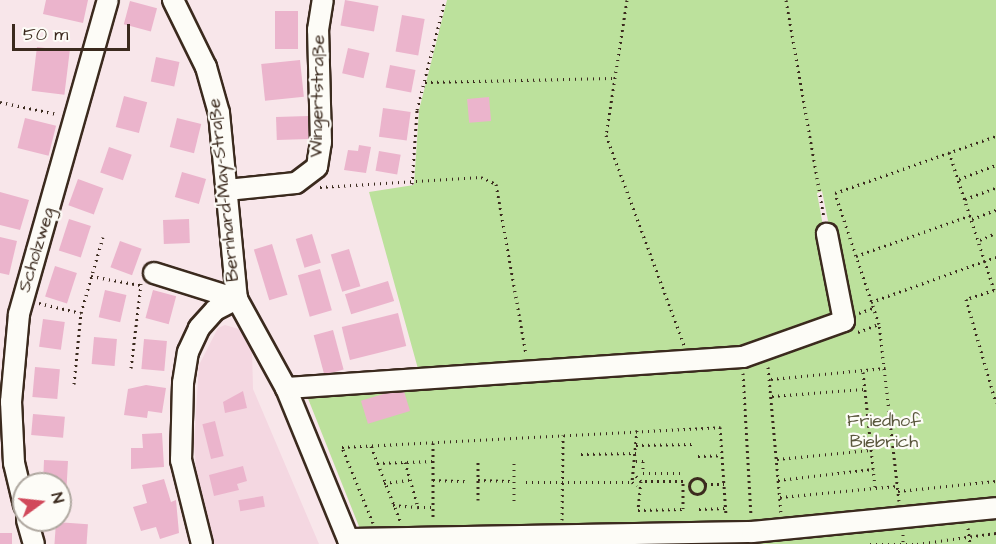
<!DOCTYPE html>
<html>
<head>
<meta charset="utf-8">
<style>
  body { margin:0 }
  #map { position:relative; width:996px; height:544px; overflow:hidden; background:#f8e6ea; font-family:"Architects Daughter",sans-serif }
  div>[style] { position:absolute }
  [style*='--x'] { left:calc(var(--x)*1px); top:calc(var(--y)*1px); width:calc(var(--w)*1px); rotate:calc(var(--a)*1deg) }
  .built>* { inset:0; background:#f4d7e1 }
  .green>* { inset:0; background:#bce19c }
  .building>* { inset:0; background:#ebb4cc; transform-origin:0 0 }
  .path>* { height:3px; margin-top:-1.5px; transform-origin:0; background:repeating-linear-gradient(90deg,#3b2a1e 0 1.5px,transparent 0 6px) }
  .path>.ring { margin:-1.5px; padding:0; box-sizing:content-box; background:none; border:3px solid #3b2a1e; border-radius:50% }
  .roads { filter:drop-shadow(2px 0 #3b2a1e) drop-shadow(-2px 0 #3b2a1e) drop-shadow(0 2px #3b2a1e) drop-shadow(0 -2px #3b2a1e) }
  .minor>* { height:20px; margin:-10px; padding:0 10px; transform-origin:10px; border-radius:10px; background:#fdfcf7 }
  span { translate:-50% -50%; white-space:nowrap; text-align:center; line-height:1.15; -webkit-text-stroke:4.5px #fdfcf7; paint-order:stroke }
  .street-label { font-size:18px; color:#3b2a1e }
  .park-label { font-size:18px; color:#5b583e }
  .north { position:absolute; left:12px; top:472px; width:60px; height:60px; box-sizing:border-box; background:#fdfcf7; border:2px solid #afa8a0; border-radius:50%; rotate:75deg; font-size:16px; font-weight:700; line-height:24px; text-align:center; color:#3b2a1e }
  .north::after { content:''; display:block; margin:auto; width:21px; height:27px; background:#d1495b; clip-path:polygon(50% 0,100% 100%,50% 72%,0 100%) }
  .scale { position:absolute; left:12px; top:24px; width:118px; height:27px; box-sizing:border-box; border:3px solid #3b2a1e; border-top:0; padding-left:8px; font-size:18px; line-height:21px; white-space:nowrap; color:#3b2a1e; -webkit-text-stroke:4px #fdfcf7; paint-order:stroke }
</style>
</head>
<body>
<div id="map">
  <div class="built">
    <i style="clip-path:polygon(225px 325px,239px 329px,252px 349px,253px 389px,319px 544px,213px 544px,197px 480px,194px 443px,199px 365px,218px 328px)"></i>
  </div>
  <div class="green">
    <i style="clip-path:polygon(447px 0,996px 0,996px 544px,366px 544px,305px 391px,743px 360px,849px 325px,822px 191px,817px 193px,840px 319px,742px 352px,420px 376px,369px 192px,414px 185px,419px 110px)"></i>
  </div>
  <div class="building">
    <i style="clip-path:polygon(46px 0,88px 0,83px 23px,43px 14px)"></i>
    <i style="left:345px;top:0;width:34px;height:26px;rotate:10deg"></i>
    <i style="left:130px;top:1px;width:28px;height:24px;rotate:15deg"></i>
    <i style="left:275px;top:11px;width:23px;height:38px"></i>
    <i style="left:402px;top:15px;width:23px;height:37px;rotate:10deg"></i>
    <i style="left:37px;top:47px;width:33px;height:44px;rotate:7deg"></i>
    <i style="left:348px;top:48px;width:22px;height:26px;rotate:13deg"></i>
    <i style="left:156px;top:57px;width:24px;height:25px;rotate:12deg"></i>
    <i style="left:300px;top:60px;width:37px;height:39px;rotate:84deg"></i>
    <i style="left:390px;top:65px;width:26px;height:23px;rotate:11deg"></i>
    <i style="left:124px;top:96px;width:24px;height:32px;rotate:15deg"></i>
    <i style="left:489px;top:97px;width:24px;height:22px;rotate:85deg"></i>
    <i style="left:383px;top:108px;width:28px;height:29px;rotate:8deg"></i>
    <i style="left:308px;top:116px;width:23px;height:32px;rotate:88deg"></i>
    <i style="left:25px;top:118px;width:32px;height:31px;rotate:14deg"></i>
    <i style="left:177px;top:118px;width:25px;height:30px;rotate:14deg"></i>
    <i style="clip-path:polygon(359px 145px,371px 147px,366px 173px,344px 170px,348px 150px,358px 151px)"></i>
    <i style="left:109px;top:147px;width:24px;height:27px;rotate:19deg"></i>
    <i style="left:379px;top:151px;width:22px;height:20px;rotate:10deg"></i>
    <i style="left:182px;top:172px;width:25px;height:26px;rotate:16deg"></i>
    <i style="left:78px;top:179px;width:27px;height:28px;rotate:20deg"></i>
    <i style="clip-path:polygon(0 192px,29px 200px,20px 230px,0 225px)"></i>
    <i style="left:69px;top:219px;width:23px;height:33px;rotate:18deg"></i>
    <i style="left:189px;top:219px;width:24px;height:26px;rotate:88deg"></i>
    <i style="left:312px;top:234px;width:30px;height:17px;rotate:73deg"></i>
    <i style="clip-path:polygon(0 237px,17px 241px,9px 275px,0 273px)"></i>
    <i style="left:120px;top:241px;width:23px;height:28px;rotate:20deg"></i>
    <i style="left:272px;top:244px;width:53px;height:19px;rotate:73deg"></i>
    <i style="left:349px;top:249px;width:39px;height:19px;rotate:73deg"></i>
    <i style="left:55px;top:266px;width:23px;height:32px;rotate:18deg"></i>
    <i style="left:320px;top:269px;width:43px;height:23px;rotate:74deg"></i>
    <i style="left:388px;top:281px;width:21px;height:45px;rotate:73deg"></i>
    <i style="left:105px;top:290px;width:22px;height:28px;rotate:13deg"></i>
    <i style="left:153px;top:290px;width:24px;height:29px;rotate:15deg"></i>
    <i style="left:398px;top:313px;width:34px;height:58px;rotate:76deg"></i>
    <i style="left:43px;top:319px;width:22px;height:28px;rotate:8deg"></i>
    <i style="left:333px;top:330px;width:41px;height:20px;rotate:75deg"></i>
    <i style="left:94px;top:337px;width:23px;height:27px;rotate:5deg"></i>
    <i style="left:144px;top:339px;width:23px;height:30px;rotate:5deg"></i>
    <i style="left:35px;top:367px;width:25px;height:30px;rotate:5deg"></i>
    <i style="clip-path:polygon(146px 385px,166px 388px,162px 413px,148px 411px,147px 418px,124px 415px,128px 389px)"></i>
    <i style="left:403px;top:388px;width:24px;height:44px;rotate:73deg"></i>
    <i style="clip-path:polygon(243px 391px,247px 408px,225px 413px,223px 402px)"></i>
    <i style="left:33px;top:414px;width:32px;height:21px;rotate:5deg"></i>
    <i style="left:215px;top:421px;width:36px;height:13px;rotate:76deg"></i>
    <i style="clip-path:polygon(162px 433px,164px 467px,131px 469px,131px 448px,143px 448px,142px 434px)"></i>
    <i style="clip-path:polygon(44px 460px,68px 461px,66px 497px,60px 497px,60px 484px,43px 484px)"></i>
    <i style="clip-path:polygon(243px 466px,247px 481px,237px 484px,239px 490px,214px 496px,209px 475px)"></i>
    <i style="clip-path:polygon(164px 479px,171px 502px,176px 500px,179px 533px,160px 539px,156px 527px,141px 531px,133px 507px,147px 503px,142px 485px)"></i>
    <i style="left:263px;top:496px;width:11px;height:25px;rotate:80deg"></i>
    <i style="left:56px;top:522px;width:32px;height:22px;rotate:4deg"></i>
    <i style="left:0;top:533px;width:12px;height:11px"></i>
  </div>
  <div class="path">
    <i style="--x:627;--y:0;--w:137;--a:98.8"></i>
    <i style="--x:606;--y:135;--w:224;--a:69.6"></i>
    <i style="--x:786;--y:0;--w:221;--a:80.1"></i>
    <i style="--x:425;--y:82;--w:187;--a:-1.2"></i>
    <i style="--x:0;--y:102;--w:58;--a:11.9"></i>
    <i style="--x:949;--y:152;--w:145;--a:71.9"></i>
    <i style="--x:994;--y:290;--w:29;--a:162"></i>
    <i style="--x:966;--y:299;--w:108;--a:73.9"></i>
    <i style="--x:959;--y:179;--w:40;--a:-21"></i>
    <i style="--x:412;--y:184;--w:74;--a:-86.1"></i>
    <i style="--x:417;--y:110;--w:114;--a:-75.7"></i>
    <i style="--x:320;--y:187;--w:161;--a:-3.6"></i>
    <i style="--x:481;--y:177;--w:17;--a:25"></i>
    <i style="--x:496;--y:184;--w:173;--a:80"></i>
    <i style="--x:965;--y:199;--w:33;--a:-20"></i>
    <i style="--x:972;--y:219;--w:26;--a:-21"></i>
    <i style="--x:980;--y:240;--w:17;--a:-24"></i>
    <i style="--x:856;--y:256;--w:122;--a:-19.6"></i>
    <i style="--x:91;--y:276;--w:50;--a:10.4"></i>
    <i style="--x:871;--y:302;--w:133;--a:-19.8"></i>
    <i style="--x:39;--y:303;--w:43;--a:13.4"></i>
    <i style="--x:859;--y:313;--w:15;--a:-20"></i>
    <i style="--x:858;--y:332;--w:22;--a:-21"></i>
    <i style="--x:768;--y:367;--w:147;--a:84.9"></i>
    <i style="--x:131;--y:368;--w:85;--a:-83.2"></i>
    <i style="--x:863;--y:372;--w:115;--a:84"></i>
    <i style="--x:743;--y:373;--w:143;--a:86.8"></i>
    <i style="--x:771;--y:379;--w:115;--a:-5.5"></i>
    <i style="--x:74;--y:384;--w:71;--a:-84.4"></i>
    <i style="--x:81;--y:313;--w:79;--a:-73.9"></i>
    <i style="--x:772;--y:396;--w:92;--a:-4.4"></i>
    <i style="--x:637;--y:430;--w:52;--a:95.5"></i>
    <i style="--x:632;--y:482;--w:6;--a:39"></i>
    <i style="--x:433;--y:443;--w:77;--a:90"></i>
    <i style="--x:636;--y:445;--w:57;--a:-1"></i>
    <i style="--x:371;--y:446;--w:83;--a:68.7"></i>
    <i style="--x:581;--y:454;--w:55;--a:-1"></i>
    <i style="--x:698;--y:456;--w:24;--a:-2"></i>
    <i style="--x:777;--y:459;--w:94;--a:-5.5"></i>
    <i style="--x:636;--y:461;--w:7;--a:0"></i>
    <i style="--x:643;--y:461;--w:12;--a:90"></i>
    <i style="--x:643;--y:473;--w:39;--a:0"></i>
    <i style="--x:405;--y:462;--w:47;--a:73.9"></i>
    <i style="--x:418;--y:507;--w:15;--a:0"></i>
    <i style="--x:377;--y:463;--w:55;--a:-2.1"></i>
    <i style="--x:636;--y:476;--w:7;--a:45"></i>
    <i style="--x:641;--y:481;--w:29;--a:96"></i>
    <i class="ring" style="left:689px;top:478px;width:13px;height:13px"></i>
    <i style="--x:433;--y:480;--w:33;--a:2"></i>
    <i style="--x:478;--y:480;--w:36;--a:2"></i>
    <i style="--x:778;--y:480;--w:96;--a:-6.6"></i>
    <i style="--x:526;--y:482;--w:106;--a:0"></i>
    <i style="--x:384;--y:483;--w:26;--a:-7"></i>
    <i style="--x:705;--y:484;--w:19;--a:0"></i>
    <i style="--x:898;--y:491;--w:99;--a:-5.8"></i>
    <i style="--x:780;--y:497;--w:118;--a:-5.4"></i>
    <i style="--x:478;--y:500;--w:41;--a:-90"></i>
    <i style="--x:514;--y:501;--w:41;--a:-90"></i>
    <i style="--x:899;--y:501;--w:178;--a:-96.4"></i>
    <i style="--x:879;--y:324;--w:138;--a:-108.6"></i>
    <i style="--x:835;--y:193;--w:171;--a:-19.5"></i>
    <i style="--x:393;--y:505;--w:25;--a:5"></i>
    <i style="--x:699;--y:509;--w:27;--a:-2"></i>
    <i style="--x:638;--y:510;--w:45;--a:-1.3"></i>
    <i style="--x:683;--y:509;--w:28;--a:-90"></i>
    <i style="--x:683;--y:481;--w:42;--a:180"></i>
    <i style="--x:562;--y:520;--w:85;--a:-89.3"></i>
    <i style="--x:373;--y:523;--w:82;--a:-112.2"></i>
    <i style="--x:342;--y:447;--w:379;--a:-3"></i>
    <i style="--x:720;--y:427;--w:88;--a:86.1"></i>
    <i style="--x:968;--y:528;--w:16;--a:83"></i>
    <i style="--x:903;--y:534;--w:10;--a:90"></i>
    <i style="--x:870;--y:544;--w:47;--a:0"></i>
    <i style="--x:917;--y:544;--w:80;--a:-7.9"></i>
  </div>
  <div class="roads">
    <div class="minor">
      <i style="--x:173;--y:0;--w:75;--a:63.8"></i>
      <i style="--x:206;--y:67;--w:48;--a:74.2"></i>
      <i style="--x:219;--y:113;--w:187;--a:84.5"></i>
      <i style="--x:237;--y:299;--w:102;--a:61.2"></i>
      <i style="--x:286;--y:388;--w:169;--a:67.7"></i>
      <i style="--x:227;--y:190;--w:69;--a:-5.8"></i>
      <i style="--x:296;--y:183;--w:26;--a:-37"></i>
      <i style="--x:317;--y:167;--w:25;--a:-81"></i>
      <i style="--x:321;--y:142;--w:112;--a:-91.5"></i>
      <i style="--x:318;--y:30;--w:30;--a:-81"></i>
      <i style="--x:154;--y:273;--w:87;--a:17.4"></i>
      <i style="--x:286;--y:388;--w:458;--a:-3.9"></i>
      <i style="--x:743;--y:357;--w:107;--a:-19.6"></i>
      <i style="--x:844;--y:321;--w:89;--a:-101.1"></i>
      <i style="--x:24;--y:505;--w:43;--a:-103.4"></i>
      <i style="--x:14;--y:463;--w:61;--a:-92.8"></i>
      <i style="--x:11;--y:402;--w:88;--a:-84.8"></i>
      <i style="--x:19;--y:314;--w:326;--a:-74.2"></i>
      <i style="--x:27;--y:520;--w:25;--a:74"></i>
      <i style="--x:348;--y:539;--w:404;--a:-1"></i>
      <i style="--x:752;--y:532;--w:245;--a:-5.6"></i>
      <i style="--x:202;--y:544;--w:87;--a:-104"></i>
      <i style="--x:181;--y:460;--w:77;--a:-88.5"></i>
      <i style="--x:183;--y:383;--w:31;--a:-81"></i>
      <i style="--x:188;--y:352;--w:26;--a:-65"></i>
      <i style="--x:199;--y:328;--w:24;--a:-48"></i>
      <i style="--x:215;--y:310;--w:25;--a:-27"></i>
    </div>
  </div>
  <div class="street-label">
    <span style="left:318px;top:96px;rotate:-89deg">Wingertstraße</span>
    <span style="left:224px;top:190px;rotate:-96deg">Bernhard-May-Straße</span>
    <span style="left:37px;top:250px;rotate:-73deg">Scholzweg</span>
  </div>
  <div class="park-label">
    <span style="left:884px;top:432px">Friedhof<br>Biebrich</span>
  </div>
  <div class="north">N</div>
  <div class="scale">50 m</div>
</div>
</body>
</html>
